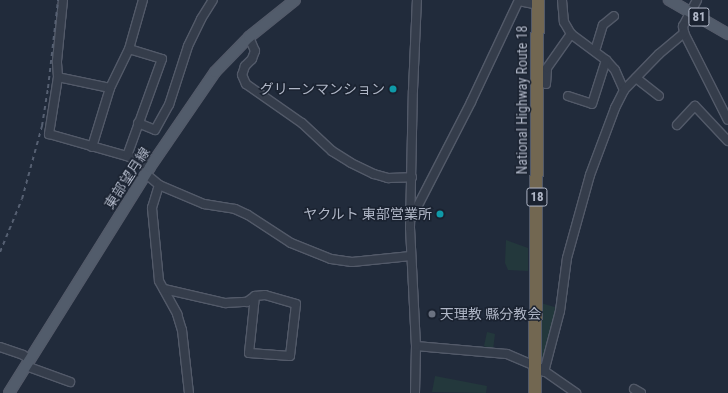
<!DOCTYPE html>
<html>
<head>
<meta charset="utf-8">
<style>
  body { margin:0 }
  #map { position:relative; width:728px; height:393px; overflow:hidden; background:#212b3b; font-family:"Roboto Condensed","Noto Sans JP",sans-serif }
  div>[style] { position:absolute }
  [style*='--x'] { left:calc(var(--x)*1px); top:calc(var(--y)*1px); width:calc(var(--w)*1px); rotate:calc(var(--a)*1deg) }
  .green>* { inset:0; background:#23383c }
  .roads { filter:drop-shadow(1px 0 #535a69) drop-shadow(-1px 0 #535a69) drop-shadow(0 1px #535a69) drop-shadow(0 -1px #535a69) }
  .minor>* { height:8px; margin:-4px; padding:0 4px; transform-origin:4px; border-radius:4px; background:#353d4b }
  .major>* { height:10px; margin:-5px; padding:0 5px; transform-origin:5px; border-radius:5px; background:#525c6b }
  .highway>* { height:12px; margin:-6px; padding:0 6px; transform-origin:6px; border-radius:6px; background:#726751 }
  .rail>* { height:2px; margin-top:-1px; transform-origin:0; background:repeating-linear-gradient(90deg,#566072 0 4px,transparent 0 8px) }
  .dots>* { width:11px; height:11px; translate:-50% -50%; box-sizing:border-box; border:2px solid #1a2230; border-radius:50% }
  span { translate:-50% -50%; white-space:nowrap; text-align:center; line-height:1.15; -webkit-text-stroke:3px #1a2230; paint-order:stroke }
  .shield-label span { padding:1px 3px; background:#1a2230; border:1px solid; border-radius:3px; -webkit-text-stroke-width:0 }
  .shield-label { font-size:13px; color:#b0b7c7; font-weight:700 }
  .poi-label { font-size:14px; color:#b0b7c7 }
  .right { translate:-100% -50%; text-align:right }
  .left { translate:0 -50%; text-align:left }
  .street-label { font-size:14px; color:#b0b7c7 }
</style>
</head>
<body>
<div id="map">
  <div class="green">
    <i style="clip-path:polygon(506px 240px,528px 248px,528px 271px,508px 270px,505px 263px)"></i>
    <i style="clip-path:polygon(541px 303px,558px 308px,544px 365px,541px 362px)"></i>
    <i style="clip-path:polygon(487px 332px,495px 334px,493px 350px,484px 346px)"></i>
    <i style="clip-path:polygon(435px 376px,487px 386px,486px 393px,432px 392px)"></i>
  </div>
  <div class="roads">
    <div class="minor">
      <i style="--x:562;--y:0;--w:22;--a:85"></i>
      <i style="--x:564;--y:22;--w:14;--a:60"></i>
      <i style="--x:571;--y:34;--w:44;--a:36.6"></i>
      <i style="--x:606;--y:60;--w:13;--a:48"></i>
      <i style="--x:615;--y:70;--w:22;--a:66"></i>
      <i style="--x:697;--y:0;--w:30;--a:118"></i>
      <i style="--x:683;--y:26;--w:7;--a:82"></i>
      <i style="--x:684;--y:33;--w:97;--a:63.2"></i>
      <i style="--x:519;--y:1;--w:19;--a:12"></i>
      <i style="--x:249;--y:37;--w:15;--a:67"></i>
      <i style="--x:255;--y:51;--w:9;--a:111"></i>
      <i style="--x:252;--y:59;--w:10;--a:135"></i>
      <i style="--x:245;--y:66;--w:9;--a:108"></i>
      <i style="--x:242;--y:75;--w:10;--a:66"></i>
      <i style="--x:246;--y:84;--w:68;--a:34.9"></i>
      <i style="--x:302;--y:123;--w:41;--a:43"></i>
      <i style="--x:332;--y:151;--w:22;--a:32"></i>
      <i style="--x:351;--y:163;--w:25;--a:26"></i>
      <i style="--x:374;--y:174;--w:15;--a:16"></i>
      <i style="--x:388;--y:178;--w:24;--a:-2"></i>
      <i style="--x:595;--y:51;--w:27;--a:-73"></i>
      <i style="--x:603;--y:25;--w:14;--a:-39"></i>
      <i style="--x:58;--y:77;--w:16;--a:-94"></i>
      <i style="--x:57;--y:61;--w:61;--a:-84.4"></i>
      <i style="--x:636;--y:78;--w:29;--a:38"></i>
      <i style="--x:546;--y:84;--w:16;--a:-86"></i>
      <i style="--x:547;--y:68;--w:42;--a:-54.8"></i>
      <i style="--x:110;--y:88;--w:53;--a:-168.1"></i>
      <i style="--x:58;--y:77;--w:58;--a:99"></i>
      <i style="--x:49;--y:134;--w:81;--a:15.8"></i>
      <i style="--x:127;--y:156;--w:25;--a:26"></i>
      <i style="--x:568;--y:96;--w:25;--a:18"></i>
      <i style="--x:592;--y:104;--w:46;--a:-72.3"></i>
      <i style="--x:138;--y:123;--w:18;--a:22"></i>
      <i style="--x:155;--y:130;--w:29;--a:-61"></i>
      <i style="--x:169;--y:105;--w:62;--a:-72.1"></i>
      <i style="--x:188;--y:46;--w:30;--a:-64"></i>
      <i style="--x:201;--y:19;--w:22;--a:-58"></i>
      <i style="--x:677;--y:125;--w:26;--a:-47"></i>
      <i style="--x:695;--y:106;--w:48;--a:46.7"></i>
      <i style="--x:92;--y:147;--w:62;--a:-73"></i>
      <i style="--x:110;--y:88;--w:43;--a:-64"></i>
      <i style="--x:129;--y:49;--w:51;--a:-74.1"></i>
      <i style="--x:127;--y:156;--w:103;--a:-70.2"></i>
      <i style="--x:162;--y:59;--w:34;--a:-163"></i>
      <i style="--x:146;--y:174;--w:17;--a:40"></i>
      <i style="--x:159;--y:185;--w:49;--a:22.9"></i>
      <i style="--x:204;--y:204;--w:31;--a:9"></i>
      <i style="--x:235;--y:209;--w:14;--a:25"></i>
      <i style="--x:248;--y:215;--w:51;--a:33.1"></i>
      <i style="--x:291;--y:243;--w:43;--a:21.8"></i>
      <i style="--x:331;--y:259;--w:21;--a:8"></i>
      <i style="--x:352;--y:262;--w:59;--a:-5.8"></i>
      <i style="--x:159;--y:185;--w:24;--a:107"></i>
      <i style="--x:152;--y:208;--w:73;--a:84.5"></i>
      <i style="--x:159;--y:281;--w:38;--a:61"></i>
      <i style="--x:177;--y:314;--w:17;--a:73"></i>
      <i style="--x:182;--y:330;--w:63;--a:83.7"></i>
      <i style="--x:412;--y:217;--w:129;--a:-62.8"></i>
      <i style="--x:471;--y:102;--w:113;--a:-64.8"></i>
      <i style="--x:164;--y:289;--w:63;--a:12.9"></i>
      <i style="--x:225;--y:303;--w:22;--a:-3"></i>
      <i style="--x:247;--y:302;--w:10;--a:-37"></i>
      <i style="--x:255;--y:296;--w:10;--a:-6"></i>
      <i style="--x:265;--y:295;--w:32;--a:16"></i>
      <i style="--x:296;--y:304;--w:52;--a:96.6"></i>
      <i style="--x:290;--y:356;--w:41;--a:-175.8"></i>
      <i style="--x:249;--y:353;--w:57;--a:-84"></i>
      <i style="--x:416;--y:346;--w:91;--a:5"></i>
      <i style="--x:507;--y:354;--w:36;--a:23"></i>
      <i style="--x:540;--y:368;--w:44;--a:34.8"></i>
      <i style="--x:0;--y:347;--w:24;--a:19"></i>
      <i style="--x:23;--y:355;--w:7;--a:34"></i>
      <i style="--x:26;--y:366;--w:47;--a:20"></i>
      <i style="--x:544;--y:372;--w:63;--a:-75.3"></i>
      <i style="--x:560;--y:311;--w:53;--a:-82.5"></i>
      <i style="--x:567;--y:258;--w:86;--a:-74.5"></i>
      <i style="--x:590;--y:175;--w:72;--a:-69.5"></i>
      <i style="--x:615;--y:108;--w:20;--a:-63"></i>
      <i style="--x:624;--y:90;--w:50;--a:-45.8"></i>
      <i style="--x:659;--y:54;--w:33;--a:-40"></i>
      <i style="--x:634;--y:389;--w:8;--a:30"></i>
      <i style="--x:415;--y:393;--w:47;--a:-88.8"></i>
      <i style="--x:416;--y:346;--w:118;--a:-92.9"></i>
      <i style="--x:410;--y:228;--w:138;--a:-88.8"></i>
      <i style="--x:413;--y:90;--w:90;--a:-87.5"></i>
    </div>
    <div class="major">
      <i style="--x:669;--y:0;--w:68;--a:30"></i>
      <i style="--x:9;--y:393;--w:266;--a:-58"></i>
      <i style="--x:150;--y:167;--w:115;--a:-55.6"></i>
      <i style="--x:215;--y:72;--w:49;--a:-45.8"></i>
      <i style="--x:249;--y:37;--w:59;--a:-38.8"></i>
    </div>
    <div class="highway">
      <i style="--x:535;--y:393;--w:393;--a:-89.6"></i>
    </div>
  </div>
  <div class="rail">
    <i style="--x:0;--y:252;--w:57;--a:-67.5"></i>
    <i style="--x:22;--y:199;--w:76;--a:-74.7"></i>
    <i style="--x:42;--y:126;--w:38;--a:-81"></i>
    <i style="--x:48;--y:88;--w:89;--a:-83.5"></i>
  </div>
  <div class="dots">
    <i style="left:393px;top:89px;background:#0f9aa8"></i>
    <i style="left:440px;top:214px;background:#0f9aa8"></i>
    <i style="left:432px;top:314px;background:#6b7280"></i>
  </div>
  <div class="shield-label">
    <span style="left:699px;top:17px">81</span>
    <span style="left:537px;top:197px">18</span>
  </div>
  <div class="poi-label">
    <span class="right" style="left:385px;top:89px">グリーンマンション</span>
    <span class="right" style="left:432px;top:214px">ヤクルト 東部営業所</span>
    <span class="left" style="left:440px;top:314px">天理教 縣分教会</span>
  </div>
  <div class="street-label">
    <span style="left:522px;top:100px;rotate:-90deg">National Highway Route 18</span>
    <span style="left:127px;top:178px;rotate:-57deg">東部望月線</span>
  </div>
</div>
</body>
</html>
